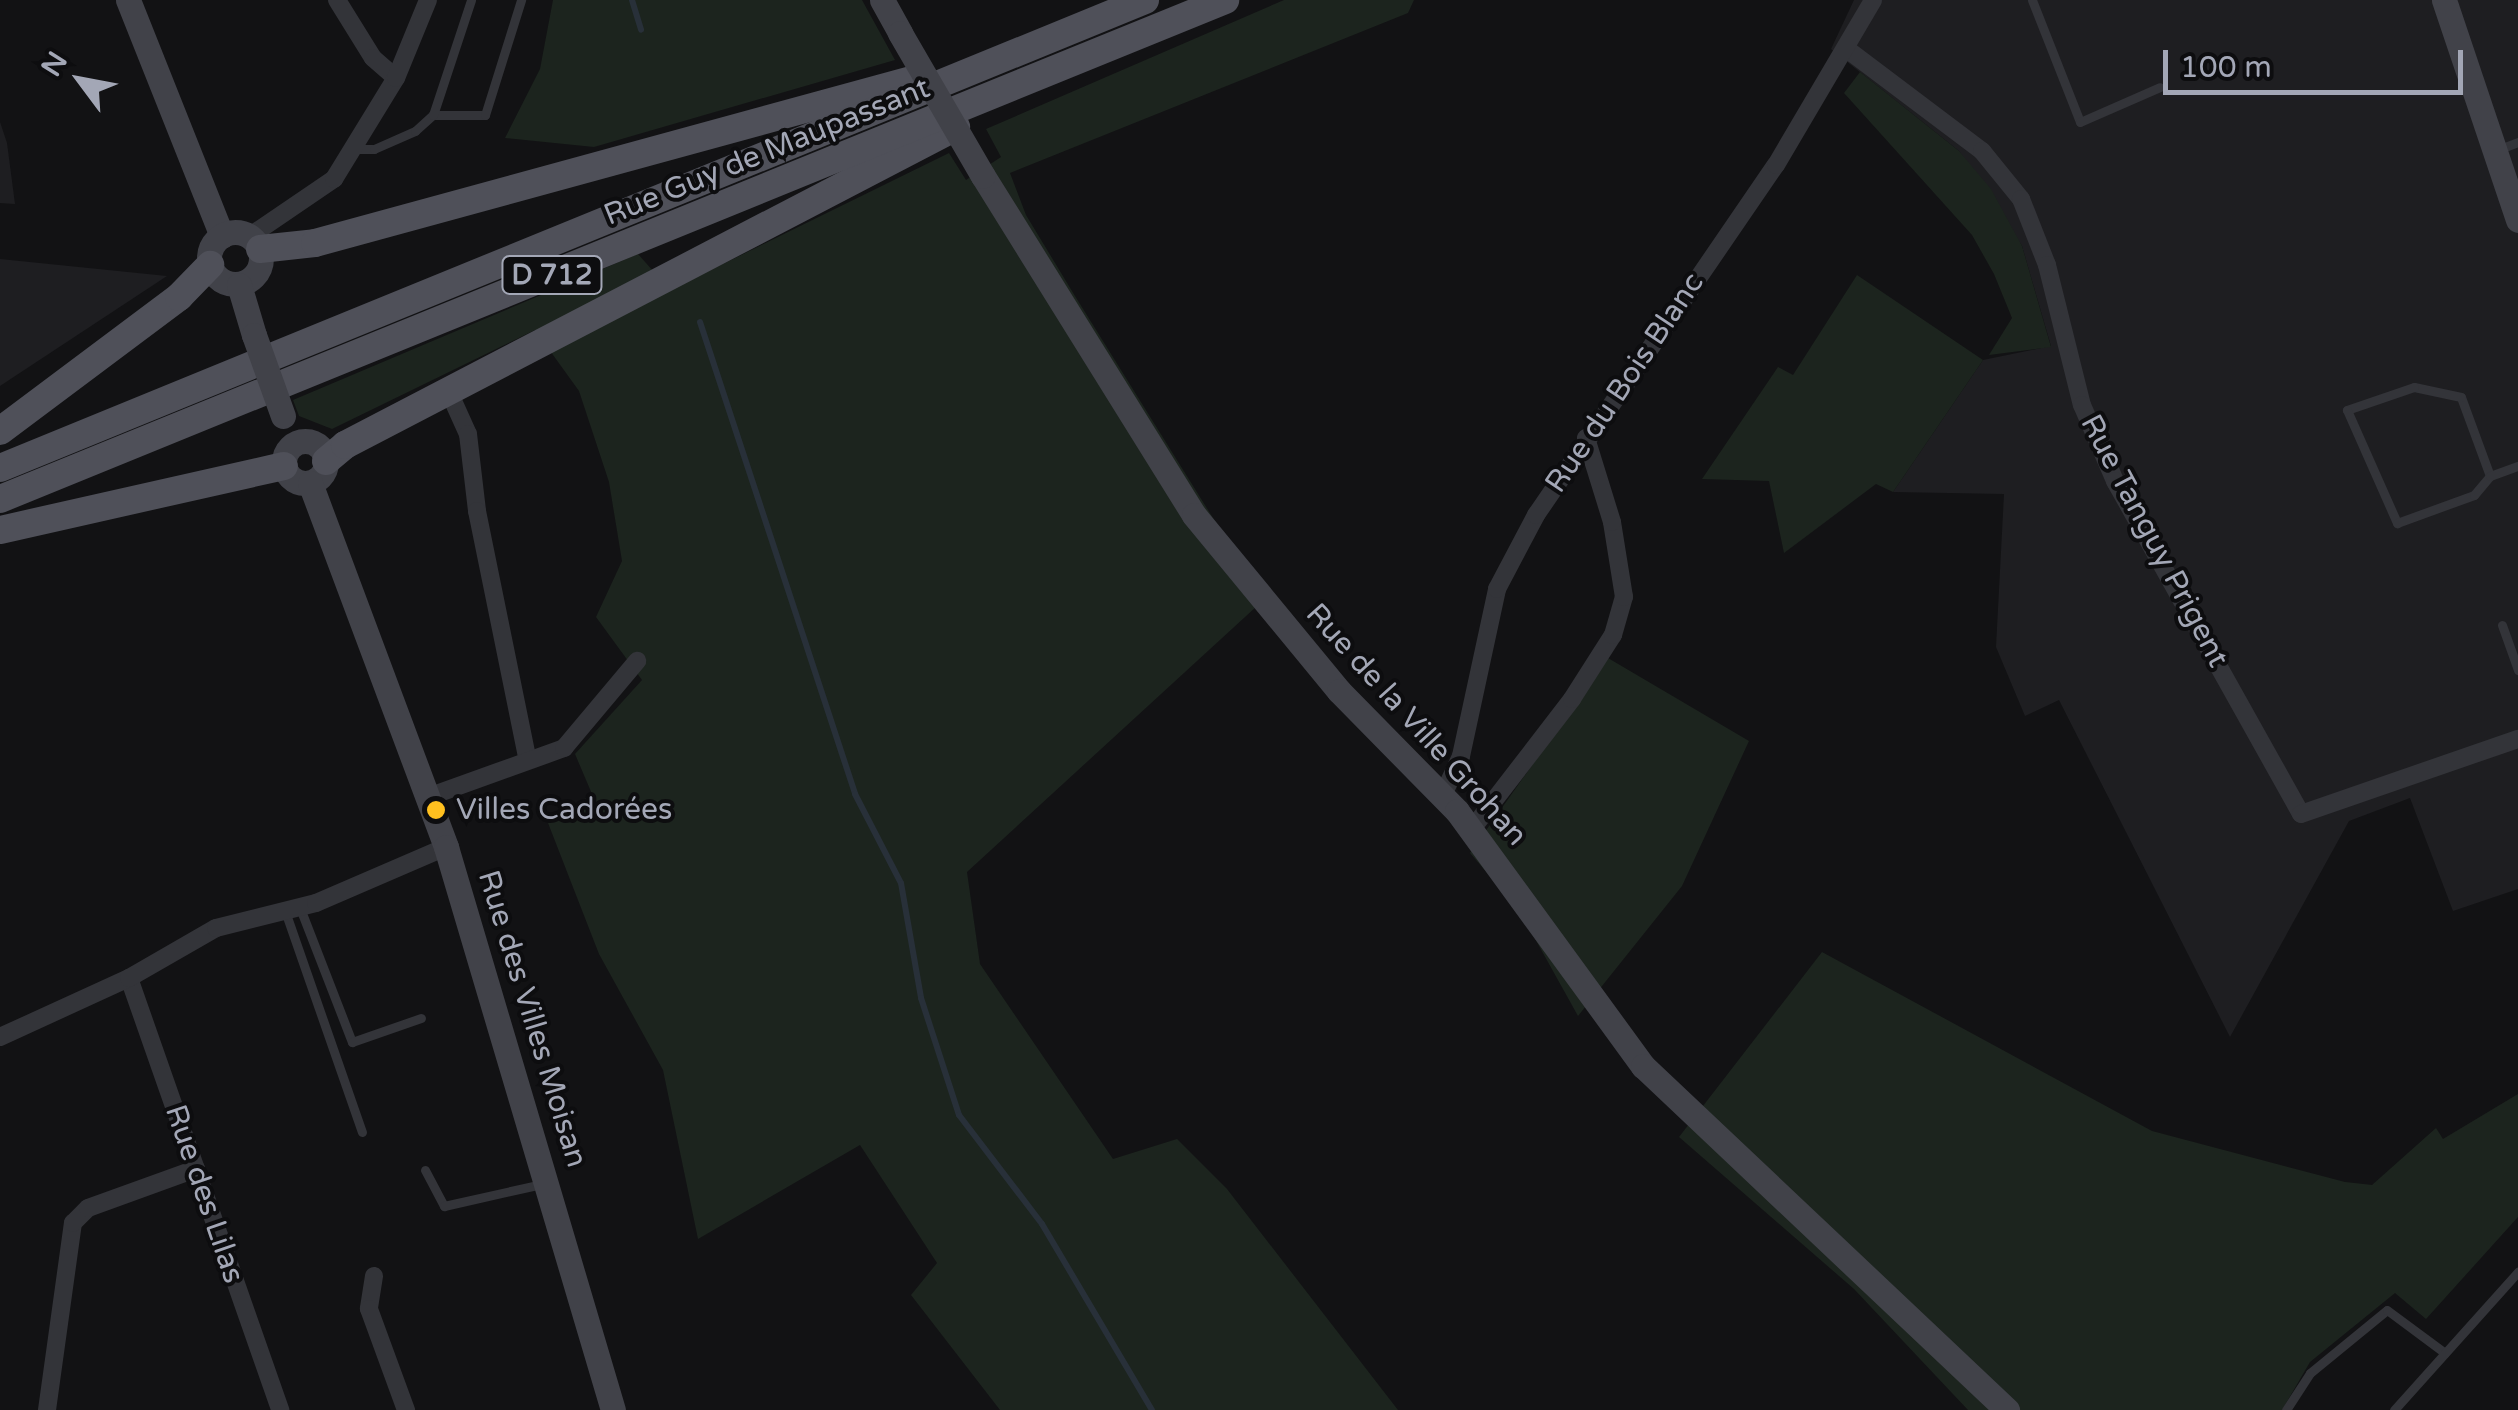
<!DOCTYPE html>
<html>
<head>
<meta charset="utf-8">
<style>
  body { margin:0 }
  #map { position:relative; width:2518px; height:1410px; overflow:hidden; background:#121214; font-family:"Varela Round",sans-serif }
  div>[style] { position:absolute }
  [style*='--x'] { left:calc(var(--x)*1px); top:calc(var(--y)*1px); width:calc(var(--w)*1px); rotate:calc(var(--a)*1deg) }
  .built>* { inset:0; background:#1e1e21 }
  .green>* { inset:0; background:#1c241e }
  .stream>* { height:6px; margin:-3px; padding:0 3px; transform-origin:3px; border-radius:3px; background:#283039 }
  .lane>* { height:9px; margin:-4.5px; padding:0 4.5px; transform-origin:4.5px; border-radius:4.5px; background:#333439 }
  .street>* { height:18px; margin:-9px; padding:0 9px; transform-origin:9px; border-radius:9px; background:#333439 }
  .secondary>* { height:25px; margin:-12.5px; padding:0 12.5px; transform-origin:12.5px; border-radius:12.5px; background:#414249 }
  .secondary>.ring { margin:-12.5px; padding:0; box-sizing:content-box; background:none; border:25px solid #414249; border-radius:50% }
  .primary>* { height:28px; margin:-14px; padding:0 14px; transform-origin:14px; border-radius:14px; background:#4f5059 }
  .secondary-bridge>* { height:25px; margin:-12.5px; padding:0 12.5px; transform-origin:12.5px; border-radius:12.5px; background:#414249 }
  .dots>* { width:28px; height:28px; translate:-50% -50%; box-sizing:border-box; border:5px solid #0d0d0f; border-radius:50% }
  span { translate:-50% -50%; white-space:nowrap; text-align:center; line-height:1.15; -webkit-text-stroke:8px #0d0d0f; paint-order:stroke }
  .shield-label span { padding:2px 8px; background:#0d0d0f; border:2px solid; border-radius:8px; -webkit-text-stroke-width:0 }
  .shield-label { font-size:28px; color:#a3a7b6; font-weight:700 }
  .street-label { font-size:30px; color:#a3a7b6 }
  .poi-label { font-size:30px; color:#a3a7b6 }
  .left { translate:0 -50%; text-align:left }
  .north { position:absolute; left:30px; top:30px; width:100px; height:100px; -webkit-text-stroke:8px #0d0d0f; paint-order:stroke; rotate:302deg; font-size:28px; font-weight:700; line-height:40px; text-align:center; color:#a3a7b6 }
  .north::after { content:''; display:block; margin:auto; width:35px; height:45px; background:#a3a7b6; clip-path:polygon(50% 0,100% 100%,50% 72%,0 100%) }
  .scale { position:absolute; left:2163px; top:50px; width:300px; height:45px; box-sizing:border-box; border:5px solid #a3a7b6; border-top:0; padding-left:12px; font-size:30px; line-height:35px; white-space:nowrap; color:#a3a7b6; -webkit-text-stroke:8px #0d0d0f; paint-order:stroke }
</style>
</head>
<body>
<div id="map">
  <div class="built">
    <i style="clip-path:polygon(1854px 0,2518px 0,2518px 889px,2453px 911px,2410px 798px,2349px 821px,2230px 1037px,2059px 700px,2025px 716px,1996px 647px,2004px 494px,1893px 492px,1983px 360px,2051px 346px,2022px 246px,1959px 151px,1831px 49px)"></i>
    <i style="clip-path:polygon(0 122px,7px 143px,15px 204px,0 203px)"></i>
    <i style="clip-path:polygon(0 259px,167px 276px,0 386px)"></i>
  </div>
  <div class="green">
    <i style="clip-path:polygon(553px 0,862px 0,895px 60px,594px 147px,505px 138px,540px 69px)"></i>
    <i style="clip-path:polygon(1284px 0,1414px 0,1408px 13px,1010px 173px,1026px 215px,1075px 296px,1213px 518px,1269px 595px,967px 872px,980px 964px,1113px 1159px,1177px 1139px,1227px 1189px,1398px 1410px,1000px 1410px,911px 1295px,937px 1263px,860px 1145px,698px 1239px,663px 1070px,599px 954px,548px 823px,592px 794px,575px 754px,642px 680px,596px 617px,622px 561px,609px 482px,579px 391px,535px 330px,332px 429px,299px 416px,293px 400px,638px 254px,670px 290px,949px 153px,966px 180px,1001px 157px,986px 129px)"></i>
    <i style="clip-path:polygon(1860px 72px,1959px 151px,1991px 189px,2022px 246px,2051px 347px,1989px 355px,2012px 318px,1994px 274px,1972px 235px,1844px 93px)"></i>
    <i style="clip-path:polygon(1857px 275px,1983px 360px,1893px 492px,1876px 484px,1784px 553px,1769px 481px,1702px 479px,1778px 367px,1793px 375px)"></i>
    <i style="clip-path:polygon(1608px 658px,1749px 741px,1682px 886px,1578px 1016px,1519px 910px,1470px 853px)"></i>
    <i style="clip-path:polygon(1822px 952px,2152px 1131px,2345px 1182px,2372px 1185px,2436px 1128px,2443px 1139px,2518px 1094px,2518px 1217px,2426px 1319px,2395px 1293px,2310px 1362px,2282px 1410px,1968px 1410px,1854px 1289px,1679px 1137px)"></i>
  </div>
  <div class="stream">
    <i style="--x:632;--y:0;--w:31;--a:73"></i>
    <i style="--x:700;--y:322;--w:497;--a:71.8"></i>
    <i style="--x:855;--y:794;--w:100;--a:62.7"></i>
    <i style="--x:901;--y:883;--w:117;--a:80.1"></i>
    <i style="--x:921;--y:998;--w:123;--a:72"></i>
    <i style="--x:959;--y:1115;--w:137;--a:52.7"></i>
    <i style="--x:1042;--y:1224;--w:216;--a:59.4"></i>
  </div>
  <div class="lane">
    <i style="--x:2032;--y:0;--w:131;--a:68.5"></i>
    <i style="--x:2080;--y:122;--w:87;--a:-23.6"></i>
    <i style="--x:433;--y:115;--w:52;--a:0"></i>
    <i style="--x:485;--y:115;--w:121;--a:-72.6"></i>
    <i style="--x:356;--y:149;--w:18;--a:0"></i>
    <i style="--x:374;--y:149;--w:45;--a:-23.7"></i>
    <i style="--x:415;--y:131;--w:24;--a:-42"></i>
    <i style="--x:433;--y:115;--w:121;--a:-71.7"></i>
    <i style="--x:2497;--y:150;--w:22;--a:-21"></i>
    <i style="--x:2490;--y:476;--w:84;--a:-110.2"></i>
    <i style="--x:2461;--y:397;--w:48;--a:-168"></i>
    <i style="--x:2414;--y:387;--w:71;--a:161.1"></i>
    <i style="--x:2347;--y:410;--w:124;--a:66.1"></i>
    <i style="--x:2397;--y:523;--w:82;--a:-20"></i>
    <i style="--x:2474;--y:495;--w:25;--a:-50"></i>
    <i style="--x:2490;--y:476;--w:30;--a:-20"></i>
    <i style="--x:2502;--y:625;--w:48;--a:70.4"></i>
    <i style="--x:300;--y:908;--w:144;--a:68.8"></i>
    <i style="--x:352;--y:1042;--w:73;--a:-19.2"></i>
    <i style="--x:285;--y:911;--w:234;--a:70.8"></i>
    <i style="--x:425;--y:1170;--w:41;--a:62.2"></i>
    <i style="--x:444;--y:1206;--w:100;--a:-12.7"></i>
    <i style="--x:2286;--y:1410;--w:44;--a:-57"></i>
    <i style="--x:2310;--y:1373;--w:99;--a:-39.3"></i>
    <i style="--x:2387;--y:1310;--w:72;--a:36.6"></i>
    <i style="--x:2394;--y:1410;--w:186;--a:-48.1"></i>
  </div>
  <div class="street">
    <i style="--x:337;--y:0;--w:68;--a:58.2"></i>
    <i style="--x:373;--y:58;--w:30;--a:41"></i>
    <i style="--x:1848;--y:50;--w:168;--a:37"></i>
    <i style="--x:1982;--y:151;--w:62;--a:50.9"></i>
    <i style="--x:2021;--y:199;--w:71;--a:68.5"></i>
    <i style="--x:2047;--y:265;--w:144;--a:76"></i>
    <i style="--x:2082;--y:405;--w:83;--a:66.5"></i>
    <i style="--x:2115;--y:481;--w:381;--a:60.8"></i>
    <i style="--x:2301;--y:814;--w:230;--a:-19.1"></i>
    <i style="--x:250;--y:236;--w:102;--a:-34.2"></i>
    <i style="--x:334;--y:179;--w:119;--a:-58.5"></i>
    <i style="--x:396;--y:78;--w:84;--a:-67.7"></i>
    <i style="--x:449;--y:392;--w:46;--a:65.7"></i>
    <i style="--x:468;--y:434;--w:78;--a:83.3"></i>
    <i style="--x:477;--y:511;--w:251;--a:78.5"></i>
    <i style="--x:1443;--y:795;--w:43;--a:-65.2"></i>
    <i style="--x:1461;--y:756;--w:171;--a:-77.8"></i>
    <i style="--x:1497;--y:589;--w:84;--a:-62.2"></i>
    <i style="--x:1536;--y:515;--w:424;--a:-55.6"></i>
    <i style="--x:1776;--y:165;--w:191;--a:-59.5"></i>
    <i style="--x:428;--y:797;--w:145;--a:-19.8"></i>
    <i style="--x:564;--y:748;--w:114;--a:-50"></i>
    <i style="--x:1472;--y:829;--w:164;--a:-52.4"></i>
    <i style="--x:1572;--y:699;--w:76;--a:-57.4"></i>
    <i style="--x:1613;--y:635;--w:40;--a:-74"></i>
    <i style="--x:1624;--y:597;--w:76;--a:-99.1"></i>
    <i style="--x:1612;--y:522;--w:88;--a:-107.2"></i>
    <i style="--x:129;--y:978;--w:458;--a:70.7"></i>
    <i style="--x:0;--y:1037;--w:142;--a:-24.6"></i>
    <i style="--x:129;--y:978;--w:100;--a:-29.9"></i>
    <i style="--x:216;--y:928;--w:103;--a:-14"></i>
    <i style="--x:316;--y:903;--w:142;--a:-23.3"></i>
    <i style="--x:374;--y:1276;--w:33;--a:99"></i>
    <i style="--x:369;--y:1309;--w:108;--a:69.9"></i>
    <i style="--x:47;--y:1410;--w:189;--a:-82.1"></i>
    <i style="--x:73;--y:1223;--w:21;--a:-45"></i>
    <i style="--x:88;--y:1208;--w:115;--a:-19.9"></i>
  </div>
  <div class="secondary">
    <i style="--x:128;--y:0;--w:254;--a:68.3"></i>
    <i style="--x:882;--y:0;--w:38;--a:61"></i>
    <i style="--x:2444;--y:0;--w:232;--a:71.4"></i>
    <i style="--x:983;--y:176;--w:399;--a:58.1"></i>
    <i style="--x:1194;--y:515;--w:228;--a:50.5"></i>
    <i style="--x:1339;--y:691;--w:168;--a:45.5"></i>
    <i style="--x:1457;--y:811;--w:316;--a:53.9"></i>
    <i style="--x:1643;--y:1066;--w:501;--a:43.38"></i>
    <i class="ring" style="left:209px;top:232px;width:27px;height:27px"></i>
    <i style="--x:239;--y:285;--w:52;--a:73.3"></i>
    <i class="ring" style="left:284px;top:441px;width:17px;height:17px"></i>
    <i style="--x:310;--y:483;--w:389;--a:69.5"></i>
    <i style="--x:446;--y:847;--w:587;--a:73.48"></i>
  </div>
  <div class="primary">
    <i style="--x:260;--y:249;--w:55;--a:-6.2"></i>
    <i style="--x:315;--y:243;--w:622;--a:-15.29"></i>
    <i style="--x:0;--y:431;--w:224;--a:-36.8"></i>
    <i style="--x:179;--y:297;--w:45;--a:-45.9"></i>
    <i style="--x:326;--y:461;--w:25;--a:-40"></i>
    <i style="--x:345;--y:445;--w:689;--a:-27.5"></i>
    <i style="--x:0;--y:468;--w:1237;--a:-22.23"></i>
    <i style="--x:0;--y:499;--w:1323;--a:-22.16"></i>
    <i style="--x:0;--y:530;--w:291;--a:-12.7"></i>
  </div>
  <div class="secondary-bridge">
    <i style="--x:900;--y:33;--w:165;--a:59.9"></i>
    <i style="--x:254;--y:335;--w:86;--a:70.3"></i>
  </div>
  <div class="dots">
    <i style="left:436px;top:810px;background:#ffc01f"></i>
  </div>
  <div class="shield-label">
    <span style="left:552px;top:275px">D 712</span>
  </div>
  <div class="street-label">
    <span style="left:767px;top:152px;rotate:-22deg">Rue Guy de Maupassant</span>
    <span style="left:1625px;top:383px;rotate:-56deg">Rue du Bois Blanc</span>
    <span style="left:2154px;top:541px;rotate:62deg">Rue Tanguy Prigent</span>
    <span style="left:1416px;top:725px;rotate:48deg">Rue de la Ville Grohan</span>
    <span style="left:532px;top:1019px;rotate:73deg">Rue des Villes Moisan</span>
    <span style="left:204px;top:1194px;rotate:71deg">Rue des Lilas</span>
  </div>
  <div class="poi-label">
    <span class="left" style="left:456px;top:810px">Villes Cadorées</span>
  </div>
  <div class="north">N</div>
  <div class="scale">100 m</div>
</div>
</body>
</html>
